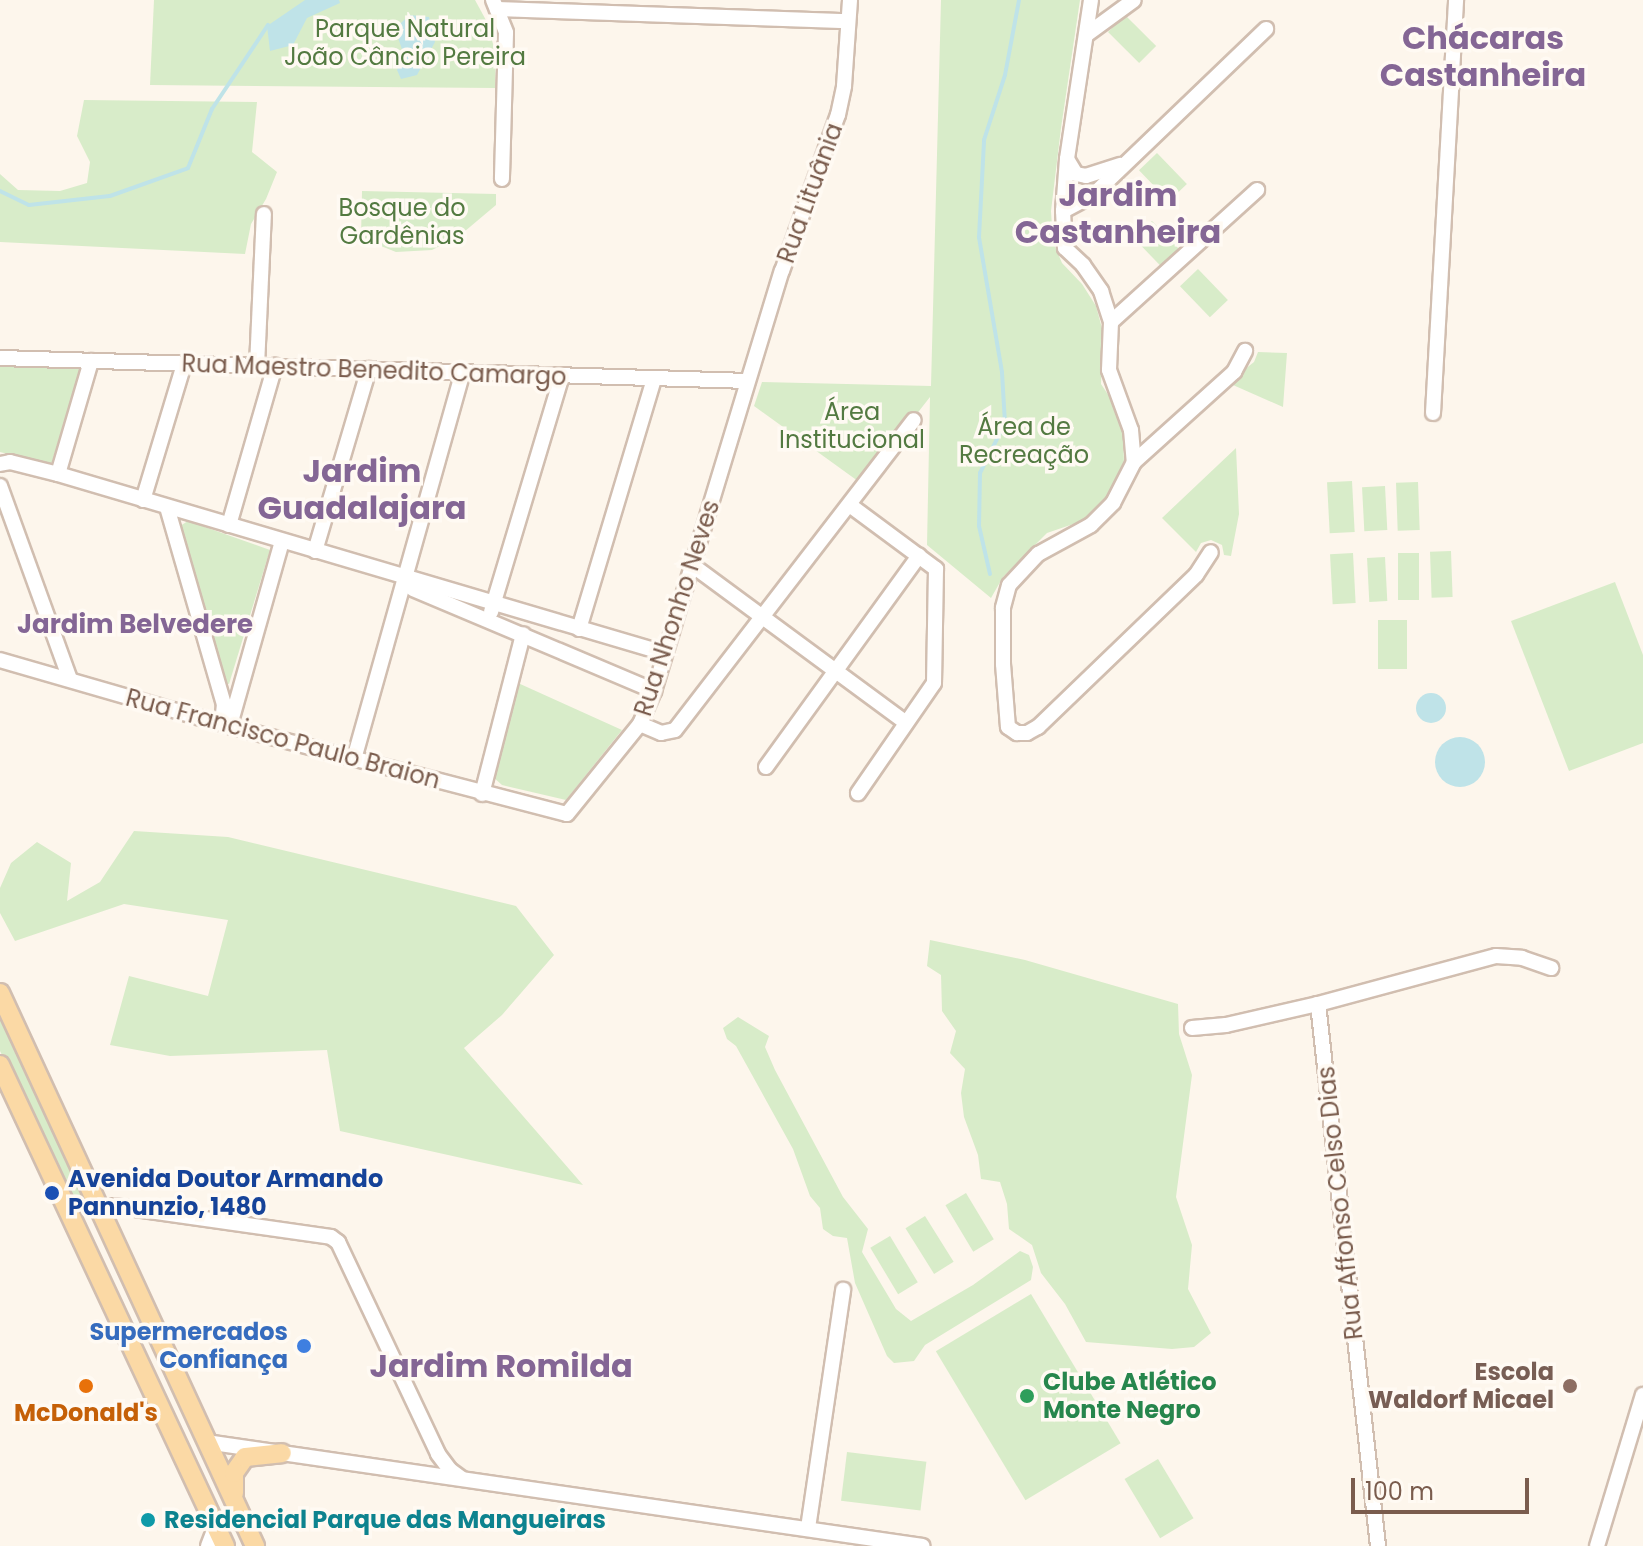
<!DOCTYPE html>
<html>
<head>
<meta charset="utf-8">
<style>
  body { margin:0 }
  #map { position:relative; width:1643px; height:1546px; overflow:hidden; background:#fdf6ec; font-family:Poppins,sans-serif }
  div>[style] { position:absolute }
  [style*='--x'] { left:calc(var(--x)*1px); top:calc(var(--y)*1px); width:calc(var(--w)*1px); rotate:calc(var(--a)*1deg) }
  .green>* { inset:0; background:#d8ecc9; transform-origin:0 0 }
  .water>* { inset:0; background:#bfe3e8 }
  .round { border-radius:50% }
  .stream>* { height:4px; margin:-2px; padding:0 2px; transform-origin:2px; border-radius:2px; background:#bfe3e8 }
  .roads { filter:drop-shadow(2px 0 #d1beb0) drop-shadow(-2px 0 #d1beb0) drop-shadow(0 2px #d1beb0) drop-shadow(0 -2px #d1beb0) }
  .minor>* { height:14px; margin:-7px; padding:0 7px; transform-origin:7px; border-radius:7px; background:#fff }
  .major>* { height:18px; margin:-9px; padding:0 9px; transform-origin:9px; border-radius:9px; background:#fbd9a5 }
  .dots>* { width:22px; height:22px; translate:-50% -50%; box-sizing:border-box; border:4px solid #fffaf3; border-radius:50% }
  span { translate:-50% -50%; white-space:nowrap; text-align:center; line-height:1.15; -webkit-text-stroke:7px #fffaf3; paint-order:stroke }
  .park-label { font-size:24px; color:#537a41 }
  .street-label { font-size:24px; color:#7a5c4d }
  .transit-label { font-size:24px; color:#164399; font-weight:700 }
  .left { translate:0 -50%; text-align:left }
  .shop-label { font-size:24px; color:#366cbe; font-weight:700 }
  .right { translate:-100% -50%; text-align:right }
  .education-label { font-size:24px; color:#785e54; font-weight:700 }
  .leisure-label { font-size:24px; color:#27864d; font-weight:700 }
  .food-label { font-size:24px; color:#c56008; font-weight:700 }
  .culture-label { font-size:24px; color:#0d838f; font-weight:700 }
  .neighbourhood-label { font-size:26px; color:#846695; font-weight:700 }
  .district-label { font-size:32px; color:#846695; font-weight:700 }
  .scale { position:absolute; left:1351px; top:1478px; width:178px; height:36px; box-sizing:border-box; border:4px solid #7a5c4d; border-top:0; padding-left:10px; font-size:24px; line-height:28px; white-space:nowrap; color:#7a5c4d; -webkit-text-stroke:6px #fffaf3; paint-order:stroke }
</style>
</head>
<body>
<div id="map">
  <div class="green">
    <i style="clip-path:polygon(154px 0,475px 0,487px 22px,496px 55px,495px 88px,150px 85px)"></i>
    <i style="clip-path:polygon(941px 0,1080px 0,1061px 128px,1051px 211px,1053px 242px,1062px 263px,1082px 284px,1096px 306px,1103px 332px,1101px 384px,1115px 405px,1123px 429px,1124px 464px,1115px 486px,1102px 505px,1085px 520px,1047px 533px,1003px 577px,991px 598px,927px 545px,930px 397px,862px 484px,754px 406px,762px 382px,931px 386px)"></i>
    <i style="left:1125px;top:15px;width:44px;height:24px;rotate:45deg"></i>
    <i style="clip-path:polygon(84px 100px,257px 102px,252px 152px,277px 172px,266px 199px,251px 224px,245px 254px,0 242px,0 174px,18px 190px,60px 191px,87px 183px,90px 162px,77px 136px)"></i>
    <i style="left:1157px;top:153px;width:43px;height:25px;rotate:46deg"></i>
    <i style="clip-path:polygon(362px 191px,496px 194px,496px 205px,458px 237px,432px 250px,396px 252px,361px 238px)"></i>
    <i style="left:1152px;top:221px;width:43px;height:25px;rotate:46deg"></i>
    <i style="left:1198px;top:269px;width:43px;height:25px;rotate:46deg"></i>
    <i style="clip-path:polygon(1258px 352px,1287px 353px,1283px 407px,1233px 385px,1234px 378px,1254px 362px)"></i>
    <i style="clip-path:polygon(0 363px,80px 368px,51px 465px,0 452px)"></i>
    <i style="clip-path:polygon(1236px 448px,1239px 514px,1231px 556px,1224px 555px,1222px 545px,1211px 540px,1201px 543px,1196px 552px,1162px 518px)"></i>
    <i style="left:1352px;top:481px;width:51px;height:25px;rotate:87deg"></i>
    <i style="left:1418px;top:482px;width:48px;height:22px;rotate:88deg"></i>
    <i style="left:1385px;top:486px;width:44px;height:23px;rotate:87deg"></i>
    <i style="clip-path:polygon(188px 521px,270px 550px,229px 684px,225px 683px,180px 526px)"></i>
    <i style="left:1451px;top:551px;width:46px;height:21px;rotate:88deg"></i>
    <i style="left:1353px;top:553px;width:50px;height:23px;rotate:87deg"></i>
    <i style="left:1398px;top:553px;width:21px;height:47px"></i>
    <i style="left:1385px;top:557px;width:44px;height:18px;rotate:87deg"></i>
    <i style="clip-path:polygon(1615px 582px,1643px 655px,1643px 743px,1569px 771px,1511px 621px)"></i>
    <i style="left:1378px;top:620px;width:29px;height:49px"></i>
    <i style="clip-path:polygon(518px 683px,622px 730px,566px 800px,502px 785px,493px 777px)"></i>
    <i style="clip-path:polygon(134px 831px,228px 837px,516px 906px,554px 955px,502px 1015px,464px 1048px,583px 1185px,340px 1131px,327px 1050px,170px 1056px,110px 1045px,129px 976px,208px 996px,228px 920px,124px 904px,15px 941px,0 913px,0 888px,11px 863px,37px 842px,71px 863px,67px 901px,100px 882px)"></i>
    <i style="clip-path:polygon(930px 940px,1025px 960px,1178px 1004px,1179px 1034px,1192px 1075px,1176px 1197px,1192px 1245px,1188px 1289px,1211px 1333px,1194px 1347px,1172px 1349px,1086px 1342px,1065px 1304px,1041px 1273px,1032px 1245px,1009px 1229px,1007px 1204px,1000px 1182px,981px 1179px,978px 1155px,964px 1117px,961px 1093px,965px 1069px,950px 1053px,956px 1031px,942px 1011px,941px 975px,927px 966px)"></i>
    <i style="clip-path:polygon(0 1011px,83px 1196px,83px 1211px,76px 1213px,0 1051px)"></i>
    <i style="clip-path:polygon(738px 1017px,769px 1036px,765px 1047px,775px 1070px,843px 1197px,868px 1229px,862px 1252px,896px 1309px,911px 1321px,973px 1285px,1020px 1251px,1029px 1255px,1033px 1267px,1031px 1280px,925px 1345px,914px 1361px,894px 1363px,887px 1356px,855px 1283px,847px 1238px,833px 1236px,823px 1229px,820px 1208px,810px 1196px,793px 1149px,736px 1046px,727px 1039px,723px 1028px)"></i>
    <i style="left:966px;top:1193px;width:54px;height:24px;rotate:59deg"></i>
    <i style="left:925px;top:1216px;width:54px;height:23px;rotate:58deg"></i>
    <i style="left:890px;top:1236px;width:54px;height:23px;rotate:59deg"></i>
    <i style="left:1031px;top:1294px;width:174px;height:111px;rotate:59deg"></i>
    <i style="left:847px;top:1452px;width:80px;height:49px;rotate:7deg"></i>
    <i style="left:1158px;top:1459px;width:69px;height:39px;rotate:59deg"></i>
  </div>
  <div class="water">
    <i style="clip-path:polygon(305px 0,339px 0,340px 3px,307px 18px,293px 45px,270px 51px,267px 26px)"></i>
    <i style="clip-path:polygon(409px 15px,429px 17px,435px 42px,417px 75px,401px 79px,397px 70px,404px 55px,395px 29px)"></i>
    <i class="round" style="left:1416px;top:693px;width:30px;height:30px"></i>
    <i class="round" style="left:1435px;top:737px;width:50px;height:50px"></i>
  </div>
  <div class="stream">
    <i style="--x:0;--y:191;--w:32;--a:26"></i>
    <i style="--x:29;--y:205;--w:81;--a:-6.3"></i>
    <i style="--x:110;--y:196;--w:83;--a:-19.7"></i>
    <i style="--x:188;--y:168;--w:64;--a:-67.9"></i>
    <i style="--x:212;--y:109;--w:101;--a:-56.3"></i>
    <i style="--x:990;--y:574;--w:49;--a:-102.9"></i>
    <i style="--x:979;--y:526;--w:53;--a:-88.9"></i>
    <i style="--x:980;--y:473;--w:56;--a:-63.4"></i>
    <i style="--x:1005;--y:423;--w:51;--a:-93.4"></i>
    <i style="--x:1002;--y:372;--w:137;--a:-99.7"></i>
    <i style="--x:979;--y:237;--w:97;--a:-87"></i>
    <i style="--x:984;--y:140;--w:68;--a:-72.1"></i>
    <i style="--x:1005;--y:75;--w:76;--a:-79.4"></i>
  </div>
  <div class="roads">
    <div class="minor">
      <i style="--x:493;--y:0;--w:35;--a:68"></i>
      <i style="--x:506;--y:33;--w:146;--a:91.6"></i>
      <i style="--x:1091;--y:0;--w:161;--a:98.6"></i>
      <i style="--x:1067;--y:159;--w:52;--a:94.4"></i>
      <i style="--x:1063;--y:211;--w:37;--a:87"></i>
      <i style="--x:1065;--y:248;--w:25;--a:43"></i>
      <i style="--x:1083;--y:265;--w:32;--a:55"></i>
      <i style="--x:1101;--y:291;--w:33;--a:72"></i>
      <i style="--x:1111;--y:322;--w:48;--a:92.4"></i>
      <i style="--x:1109;--y:370;--w:64;--a:69.9"></i>
      <i style="--x:1131;--y:430;--w:32;--a:85"></i>
      <i style="--x:1134;--y:462;--w:46;--a:117.1"></i>
      <i style="--x:1113;--y:503;--w:31;--a:135"></i>
      <i style="--x:1091;--y:525;--w:60;--a:151.3"></i>
      <i style="--x:1038;--y:554;--w:42;--a:133.1"></i>
      <i style="--x:1009;--y:585;--w:24;--a:105"></i>
      <i style="--x:1003;--y:608;--w:56;--a:90"></i>
      <i style="--x:1003;--y:664;--w:63;--a:85.5"></i>
      <i style="--x:1008;--y:727;--w:11;--a:34"></i>
      <i style="--x:1017;--y:733;--w:10;--a:0"></i>
      <i style="--x:1027;--y:733;--w:13;--a:-29"></i>
      <i style="--x:1038;--y:727;--w:219;--a:-43.9"></i>
      <i style="--x:1196;--y:575;--w:27;--a:-57"></i>
      <i style="--x:497;--y:9;--w:351;--a:2"></i>
      <i style="--x:1086;--y:35;--w:59;--a:-36.1"></i>
      <i style="--x:1067;--y:159;--w:17;--a:59"></i>
      <i style="--x:1076;--y:174;--w:10;--a:11"></i>
      <i style="--x:1086;--y:176;--w:36;--a:-18"></i>
      <i style="--x:1063;--y:211;--w:34;--a:-28"></i>
      <i style="--x:1093;--y:195;--w:240;--a:-43.8"></i>
      <i style="--x:1111;--y:322;--w:197;--a:-42.1"></i>
      <i style="--x:0;--y:358;--w:747;--a:1.76"></i>
      <i style="--x:257;--y:366;--w:152;--a:-87.4"></i>
      <i style="--x:1433;--y:413;--w:414;--a:-86.8"></i>
      <i style="--x:1134;--y:462;--w:135;--a:-42"></i>
      <i style="--x:1234;--y:372;--w:24;--a:-62"></i>
      <i style="--x:0;--y:464;--w:10;--a:-11"></i>
      <i style="--x:10;--y:462;--w:49;--a:14"></i>
      <i style="--x:58;--y:474;--w:632;--a:16.46"></i>
      <i style="--x:58;--y:474;--w:118;--a:-73.7"></i>
      <i style="--x:0;--y:486;--w:205;--a:70.1"></i>
      <i style="--x:143;--y:500;--w:142;--a:-73.2"></i>
      <i style="--x:851;--y:506;--w:106;--a:36.5"></i>
      <i style="--x:936;--y:569;--w:114;--a:91"></i>
      <i style="--x:934;--y:683;--w:134;--a:124.6"></i>
      <i style="--x:167;--y:507;--w:205;--a:73.9"></i>
      <i style="--x:224;--y:704;--w:19;--a:96"></i>
      <i style="--x:229;--y:525;--w:166;--a:-73.9"></i>
      <i style="--x:315;--y:551;--w:190;--a:-73.5"></i>
      <i style="--x:692;--y:565;--w:266;--a:36.4"></i>
      <i style="--x:413;--y:589;--w:262;--a:22.9"></i>
      <i style="--x:491;--y:612;--w:247;--a:-73.3"></i>
      <i style="--x:579;--y:629;--w:261;--a:-73.3"></i>
      <i style="--x:0;--y:660;--w:238;--a:16.1"></i>
      <i style="--x:229;--y:726;--w:349;--a:14.6"></i>
      <i style="--x:567;--y:814;--w:116;--a:-51"></i>
      <i style="--x:640;--y:724;--w:36;--a:-67"></i>
      <i style="--x:654;--y:691;--w:439;--a:-73.1"></i>
      <i style="--x:782;--y:271;--w:166;--a:-70.3"></i>
      <i style="--x:838;--y:115;--w:30;--a:-78"></i>
      <i style="--x:844;--y:86;--w:86;--a:-86"></i>
      <i style="--x:640;--y:724;--w:23;--a:23"></i>
      <i style="--x:661;--y:733;--w:14;--a:-12"></i>
      <i style="--x:675;--y:730;--w:391;--a:-52.4"></i>
      <i style="--x:230;--y:725;--w:191;--a:-74.2"></i>
      <i style="--x:354;--y:759;--w:402;--a:-74.3"></i>
      <i style="--x:766;--y:767;--w:261;--a:-54.1"></i>
      <i style="--x:482;--y:794;--w:165;--a:-75.6"></i>
      <i style="--x:1318;--y:1004;--w:545;--a:83.68"></i>
      <i style="--x:1192;--y:1028;--w:34;--a:-5"></i>
      <i style="--x:1226;--y:1025;--w:94;--a:-12.9"></i>
      <i style="--x:1318;--y:1004;--w:184;--a:-15.1"></i>
      <i style="--x:1496;--y:956;--w:26;--a:4"></i>
      <i style="--x:1522;--y:958;--w:31;--a:19"></i>
      <i style="--x:100;--y:1212;--w:15;--a:-23"></i>
      <i style="--x:114;--y:1206;--w:219;--a:8.1"></i>
      <i style="--x:331;--y:1237;--w:9;--a:36"></i>
      <i style="--x:338;--y:1242;--w:234;--a:64.7"></i>
      <i style="--x:438;--y:1454;--w:20;--a:53"></i>
      <i style="--x:450;--y:1470;--w:14;--a:36"></i>
      <i style="--x:206;--y:1442;--w:724;--a:8.26"></i>
      <i style="--x:808;--y:1528;--w:241;--a:-81.6"></i>
      <i style="--x:208;--y:1546;--w:22;--a:-69"></i>
      <i style="--x:1597;--y:1546;--w:158;--a:-73.1"></i>
    </div>
    <div class="major">
      <i style="--x:0;--y:993;--w:609;--a:65.24"></i>
      <i style="--x:0;--y:1065;--w:531;--a:64.93"></i>
      <i style="--x:234;--y:1493;--w:20;--a:-90"></i>
      <i style="--x:234;--y:1473;--w:19;--a:-55"></i>
      <i style="--x:245;--y:1457;--w:37;--a:-6"></i>
    </div>
  </div>
  <div class="dots">
    <i style="left:52px;top:1193px;background:#1a4fb4"></i>
    <i style="left:304px;top:1346px;background:#3f7fe0"></i>
    <i style="left:86px;top:1386px;background:#e8710a"></i>
    <i style="left:1570px;top:1386px;background:#8d6e63"></i>
    <i style="left:1027px;top:1396px;background:#2e9e5b"></i>
    <i style="left:148px;top:1520px;background:#0f9aa8"></i>
  </div>
  <div class="park-label">
    <span style="left:405px;top:43px">Parque Natural<br>João Câncio Pereira</span>
    <span style="left:402px;top:222px">Bosque do<br>Gardênias</span>
    <span style="left:852px;top:426px">Área<br>Institucional</span>
    <span style="left:1024px;top:441px">Área de<br>Recreação</span>
  </div>
  <div class="street-label">
    <span style="left:810px;top:193px;rotate:-70deg">Rua Lituânia</span>
    <span style="left:374px;top:370px;rotate:2deg">Rua Maestro Benedito Camargo</span>
    <span style="left:677px;top:608px;rotate:-72deg">Rua Nhonho Neves</span>
    <span style="left:283px;top:739px;rotate:15deg">Rua Francisco Paulo Braion</span>
    <span style="left:1340px;top:1203px;rotate:-96deg">Rua Affonso Celso Dias</span>
  </div>
  <div class="transit-label">
    <span class="left" style="left:68px;top:1193px">Avenida Doutor Armando<br>Pannunzio, 1480</span>
  </div>
  <div class="shop-label">
    <span class="right" style="left:288px;top:1346px">Supermercados<br>Confiança</span>
  </div>
  <div class="education-label">
    <span class="right" style="left:1554px;top:1386px">Escola<br>Waldorf Micael</span>
  </div>
  <div class="leisure-label">
    <span class="left" style="left:1043px;top:1396px">Clube Atlético<br>Monte Negro</span>
  </div>
  <div class="food-label">
    <span style="left:86px;top:1413px">McDonald's</span>
  </div>
  <div class="culture-label">
    <span class="left" style="left:164px;top:1520px">Residencial Parque das Mangueiras</span>
  </div>
  <div class="neighbourhood-label">
    <span style="left:135px;top:625px">Jardim Belvedere</span>
  </div>
  <div class="district-label">
    <span style="left:1483px;top:57px">Chácaras<br>Castanheira</span>
    <span style="left:1118px;top:214px">Jardim<br>Castanheira</span>
    <span style="left:362px;top:490px">Jardim<br>Guadalajara</span>
    <span style="left:501px;top:1366px">Jardim Romilda</span>
  </div>
  <div class="scale">100 m</div>
</div>
</body>
</html>
